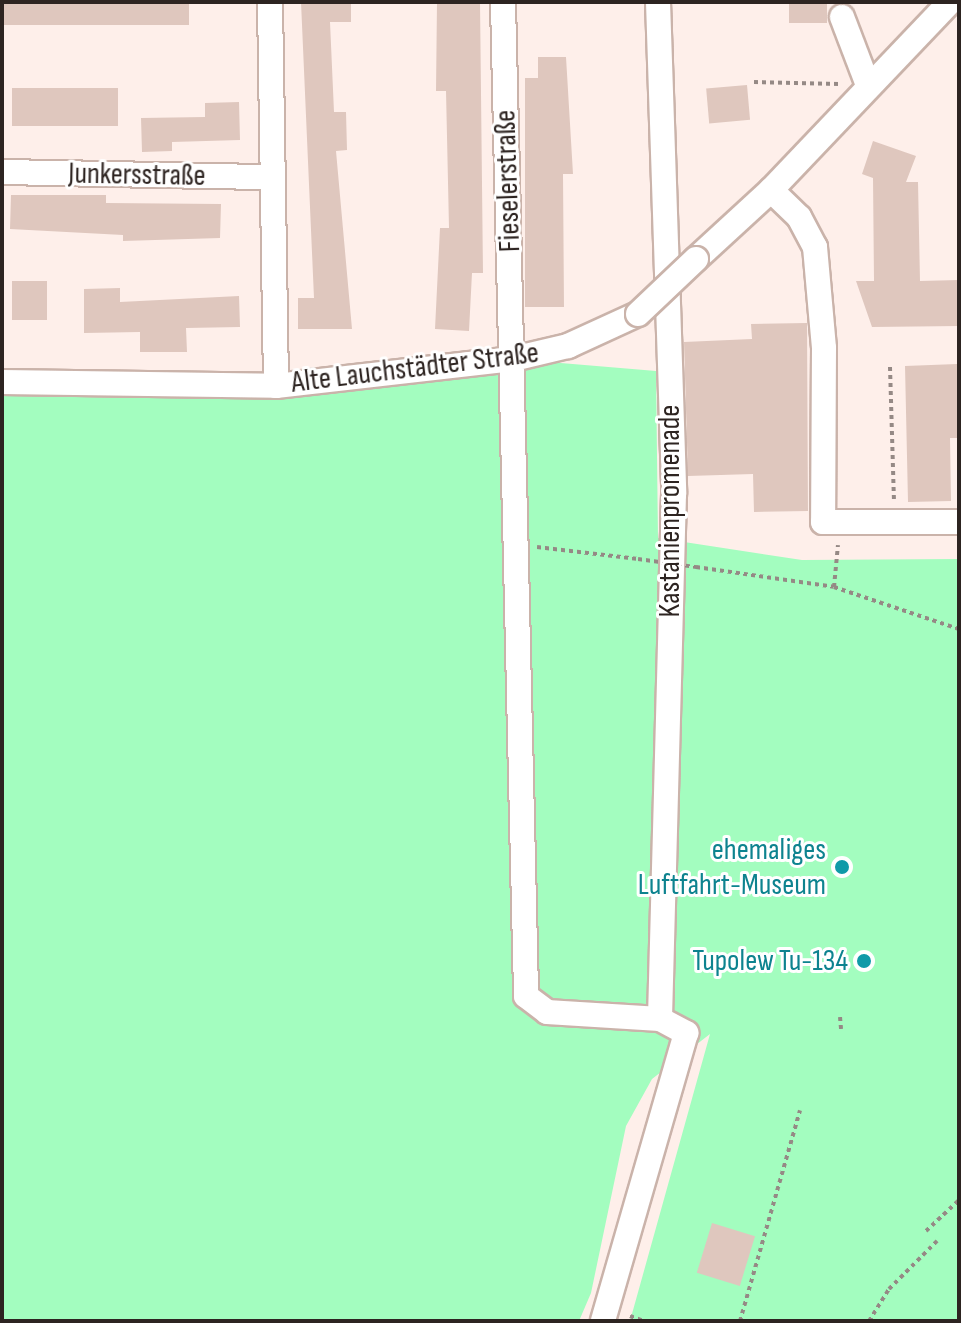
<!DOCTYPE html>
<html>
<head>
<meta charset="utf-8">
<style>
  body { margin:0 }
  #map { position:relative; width:961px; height:1323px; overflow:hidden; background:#feefea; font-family:"Sofia Sans Condensed",sans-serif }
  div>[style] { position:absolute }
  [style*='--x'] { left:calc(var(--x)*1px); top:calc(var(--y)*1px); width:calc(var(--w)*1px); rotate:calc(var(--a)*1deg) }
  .green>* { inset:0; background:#a3fdbf }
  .building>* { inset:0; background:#dfc7be; transform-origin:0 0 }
  .path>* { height:4px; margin-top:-2px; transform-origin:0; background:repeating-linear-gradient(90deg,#958985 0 4px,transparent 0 8px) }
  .roads { filter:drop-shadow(2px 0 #cab3aa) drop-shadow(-2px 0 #cab3aa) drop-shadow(0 2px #cab3aa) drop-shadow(0 -2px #cab3aa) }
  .minor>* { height:24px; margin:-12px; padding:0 12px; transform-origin:12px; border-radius:12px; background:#fff }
  .path-bridge>* { height:4px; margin-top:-2px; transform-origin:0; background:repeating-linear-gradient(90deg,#958985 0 4px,transparent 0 8px) }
  .bridges { filter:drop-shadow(2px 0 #cab3aa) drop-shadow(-2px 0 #cab3aa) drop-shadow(0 2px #cab3aa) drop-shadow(0 -2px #cab3aa) }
  .minor-bridge>* { height:24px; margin:-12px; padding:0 12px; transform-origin:12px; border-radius:12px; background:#fff }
  .dots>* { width:22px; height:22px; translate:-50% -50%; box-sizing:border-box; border:4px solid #fff; border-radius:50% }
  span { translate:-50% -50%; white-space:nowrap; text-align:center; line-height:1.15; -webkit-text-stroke:6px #fff; paint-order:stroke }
  .street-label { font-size:30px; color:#2d2421 }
  .culture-label { font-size:30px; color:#0d838f }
  .right { translate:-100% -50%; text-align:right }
  .frame { position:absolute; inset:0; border:4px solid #2d2421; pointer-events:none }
</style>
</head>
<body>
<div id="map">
  <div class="green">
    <i style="clip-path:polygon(513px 359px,656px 371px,658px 538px,802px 560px,959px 559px,959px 1321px,630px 1321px,710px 1034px,652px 1079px,626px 1126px,591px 1293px,579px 1321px,2px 1321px,2px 382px,276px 386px)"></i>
  </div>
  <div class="building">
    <i style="left:3px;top:2px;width:186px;height:23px"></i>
    <i style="clip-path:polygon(301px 2px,351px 2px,351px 22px,330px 22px,334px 112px,346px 112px,347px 150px,336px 151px,352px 329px,298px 329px,298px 298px,314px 298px)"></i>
    <i style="clip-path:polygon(437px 2px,480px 2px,483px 273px,472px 273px,469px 331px,435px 329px,440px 228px,449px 228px,446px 91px,436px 91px)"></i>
    <i style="left:789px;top:2px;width:38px;height:21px"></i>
    <i style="clip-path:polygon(538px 57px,566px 57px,573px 174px,563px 174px,564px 307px,525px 307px,525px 78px,538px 78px)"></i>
    <i style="left:747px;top:85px;width:35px;height:41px;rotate:85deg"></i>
    <i style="left:12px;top:88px;width:106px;height:38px"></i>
    <i style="clip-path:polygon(239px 102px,240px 140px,172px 142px,172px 151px,142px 152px,141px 118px,205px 117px,205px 103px)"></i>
    <i style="clip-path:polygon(873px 141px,916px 156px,906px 182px,918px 182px,920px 281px,959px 280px,959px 326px,872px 327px,856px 281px,874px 281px,873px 178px,862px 174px)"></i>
    <i style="clip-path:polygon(11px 195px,106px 195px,106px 203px,221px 204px,220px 238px,123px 241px,123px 235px,10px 229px)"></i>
    <i style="left:12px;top:281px;width:35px;height:39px"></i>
    <i style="clip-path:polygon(120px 288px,120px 302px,239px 296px,240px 327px,186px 328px,187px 352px,140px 352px,140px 332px,84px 333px,84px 289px)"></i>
    <i style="clip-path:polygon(807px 323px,808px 511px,754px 512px,753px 474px,688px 476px,684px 342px,752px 339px,751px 324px)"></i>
    <i style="clip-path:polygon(957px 364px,958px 438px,950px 438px,951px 501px,908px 502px,905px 366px)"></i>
    <i style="left:712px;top:1223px;width:45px;height:52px;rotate:17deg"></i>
  </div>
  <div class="path">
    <i style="--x:754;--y:82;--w:85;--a:1.3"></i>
    <i style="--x:890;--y:367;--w:133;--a:88.3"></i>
    <i style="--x:537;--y:547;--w:102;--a:6.8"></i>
    <i style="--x:696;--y:567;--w:139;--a:8.2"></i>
    <i style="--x:834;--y:587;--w:132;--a:18.6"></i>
    <i style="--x:834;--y:587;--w:42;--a:-84.6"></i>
    <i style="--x:840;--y:1017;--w:12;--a:85"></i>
    <i style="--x:926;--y:1231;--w:45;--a:-43.2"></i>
    <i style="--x:630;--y:1316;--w:15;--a:20"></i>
    <i style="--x:740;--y:1321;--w:219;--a:-74.1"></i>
    <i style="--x:869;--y:1321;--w:38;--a:-58"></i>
    <i style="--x:889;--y:1289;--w:68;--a:-45"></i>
  </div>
  <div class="roads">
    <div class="minor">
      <i style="--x:270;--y:2;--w:384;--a:89.1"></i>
      <i style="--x:503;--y:2;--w:994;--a:88.67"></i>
      <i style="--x:526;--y:996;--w:26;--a:37"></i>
      <i style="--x:547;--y:1012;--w:113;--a:3.5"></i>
      <i style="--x:660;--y:1019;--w:30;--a:28"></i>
      <i style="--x:686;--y:1033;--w:300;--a:106.1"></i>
      <i style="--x:658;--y:2;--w:492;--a:88.1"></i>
      <i style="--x:674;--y:494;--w:525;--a:91.53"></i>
      <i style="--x:842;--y:17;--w:73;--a:69.1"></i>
      <i style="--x:2;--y:172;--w:270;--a:1.1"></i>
      <i style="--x:771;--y:190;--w:39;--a:44"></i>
      <i style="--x:799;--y:217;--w:34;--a:62"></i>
      <i style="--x:815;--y:247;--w:101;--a:84.9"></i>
      <i style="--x:824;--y:348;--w:174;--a:90.3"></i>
      <i style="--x:823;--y:522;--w:136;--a:0"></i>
      <i style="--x:696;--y:259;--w:102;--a:-42.6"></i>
      <i style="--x:771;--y:190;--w:260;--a:-46.4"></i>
      <i style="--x:2;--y:382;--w:274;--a:0.8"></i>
      <i style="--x:276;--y:386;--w:239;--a:-6.5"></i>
      <i style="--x:513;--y:359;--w:57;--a:-13.3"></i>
      <i style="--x:568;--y:346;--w:77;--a:-24.6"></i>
    </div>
  </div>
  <div class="path-bridge">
    <i style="--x:638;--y:559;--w:59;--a:7.9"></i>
  </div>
  <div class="bridges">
    <div class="minor-bridge">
      <i style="--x:638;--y:314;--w:80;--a:-43.5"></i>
    </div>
  </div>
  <div class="dots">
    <i style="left:842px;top:867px;background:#0f9aa8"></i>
    <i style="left:864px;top:961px;background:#0f9aa8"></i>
  </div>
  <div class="street-label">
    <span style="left:137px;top:175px;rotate:1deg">Junkersstraße</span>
    <span style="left:508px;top:181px;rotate:-92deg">Fieselerstraße</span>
    <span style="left:415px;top:368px;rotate:-7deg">Alte Lauchstädter Straße</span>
    <span style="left:670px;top:511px;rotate:-90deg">Kastanienpromenade</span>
  </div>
  <div class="culture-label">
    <span class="right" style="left:826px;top:867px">ehemaliges<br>Luftfahrt-Museum</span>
    <span class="right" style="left:848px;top:961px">Tupolew Tu-134</span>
  </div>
  <div class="frame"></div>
</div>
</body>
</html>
